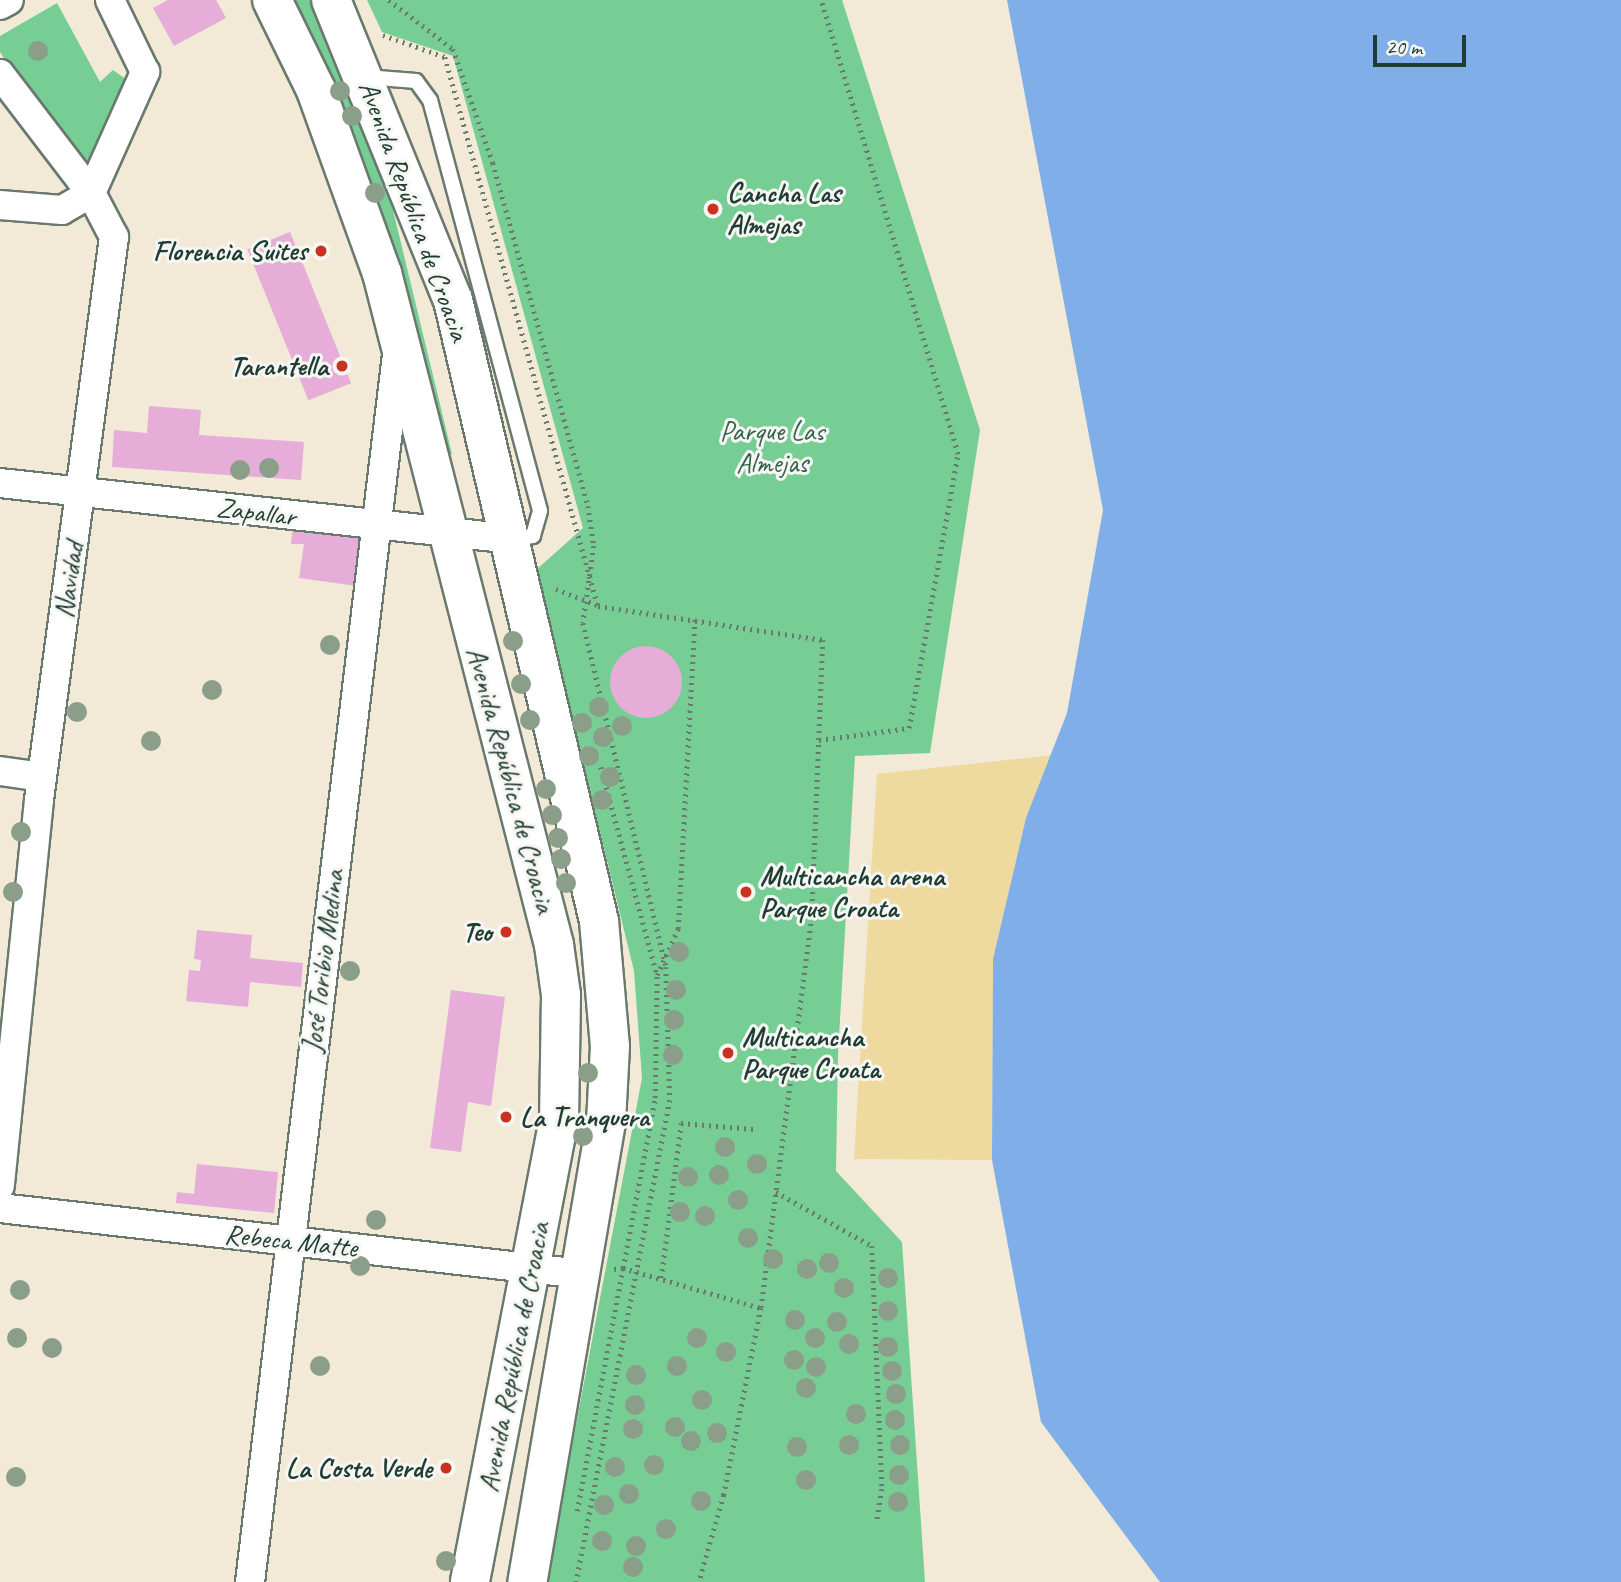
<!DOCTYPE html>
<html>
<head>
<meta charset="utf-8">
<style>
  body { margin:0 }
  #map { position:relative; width:1621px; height:1582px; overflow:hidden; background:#f2e9d6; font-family:Caveat,sans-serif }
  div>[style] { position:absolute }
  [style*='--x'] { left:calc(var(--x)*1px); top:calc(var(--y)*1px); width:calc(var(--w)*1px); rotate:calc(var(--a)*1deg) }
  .green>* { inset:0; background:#76ce94 }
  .sand>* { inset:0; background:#eeda9e }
  .water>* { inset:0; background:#7faee9 }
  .building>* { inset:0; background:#e6add9; transform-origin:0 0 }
  .round { border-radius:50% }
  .path>* { height:4.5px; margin-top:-2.25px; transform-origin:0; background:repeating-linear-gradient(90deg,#69796d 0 2px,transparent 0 7px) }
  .roads { filter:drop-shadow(2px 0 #69796d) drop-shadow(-2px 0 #69796d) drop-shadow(0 2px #69796d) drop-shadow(0 -2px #69796d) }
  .service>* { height:14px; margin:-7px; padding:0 7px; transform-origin:7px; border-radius:7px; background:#fff }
  .minor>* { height:28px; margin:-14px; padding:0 14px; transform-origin:14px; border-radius:14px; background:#fff }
  .trunk>* { height:38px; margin:-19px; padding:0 19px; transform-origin:19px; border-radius:19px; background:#fff }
  .trees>* { width:20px; height:20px; margin:-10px; border-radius:50%; background:#8a9e8a }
  .dots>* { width:19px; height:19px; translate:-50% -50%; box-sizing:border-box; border:4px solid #f6f6f2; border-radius:50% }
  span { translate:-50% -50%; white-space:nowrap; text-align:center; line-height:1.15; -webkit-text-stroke:6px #f6f6f2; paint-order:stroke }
  .poi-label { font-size:28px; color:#1f3d34; font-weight:700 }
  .left { translate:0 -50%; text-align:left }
  .right { translate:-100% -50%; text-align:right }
  .street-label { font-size:28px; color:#1f3d34 }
  .park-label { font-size:28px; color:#35614c }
  .scale { position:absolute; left:1373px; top:35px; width:93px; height:32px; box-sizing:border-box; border:4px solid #1f3d34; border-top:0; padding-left:9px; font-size:21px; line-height:24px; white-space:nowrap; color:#1f3d34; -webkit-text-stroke:5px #f6f6f2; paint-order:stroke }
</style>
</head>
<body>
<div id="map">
  <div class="green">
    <i style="clip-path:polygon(291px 0,311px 0,392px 206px,452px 454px,440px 456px)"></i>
    <i style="clip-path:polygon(367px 0,842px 0,980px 430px,930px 753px,855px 756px,838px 1055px,836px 1171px,902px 1242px,925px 1582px,546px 1582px,642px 1078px,634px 971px,536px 570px,583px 528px,453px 56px,382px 32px)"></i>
    <i style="clip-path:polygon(57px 3px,100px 82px,113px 70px,127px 80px,88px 163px,39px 113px,0 52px,0 36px)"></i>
  </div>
  <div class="sand">
    <i style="clip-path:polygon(1053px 755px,1026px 818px,993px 959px,992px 1160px,854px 1159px,877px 774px)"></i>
  </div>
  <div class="water">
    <i style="clip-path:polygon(1007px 0,1621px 0,1621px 1582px,1160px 1582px,1041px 1422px,992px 1160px,993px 959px,1026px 818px,1067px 713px,1103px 510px)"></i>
  </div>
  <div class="building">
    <i style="clip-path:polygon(168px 0,216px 0,226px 18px,174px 46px,153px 8px)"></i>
    <i style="left:290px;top:232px;width:163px;height:46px;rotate:68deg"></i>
    <i style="clip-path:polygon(149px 406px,201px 410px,199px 435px,304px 442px,301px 480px,112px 467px,114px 430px,147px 433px)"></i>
    <i style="clip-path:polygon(293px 524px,365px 535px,357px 586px,299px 578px,304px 544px,291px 544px)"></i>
    <i class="round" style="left:610px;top:646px;width:72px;height:72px"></i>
    <i style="clip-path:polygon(197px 930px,252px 935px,250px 958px,303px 963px,301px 987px,250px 982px,248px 1007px,186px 1001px,189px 970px,200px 971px,201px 960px,194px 959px)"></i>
    <i style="clip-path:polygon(451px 990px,505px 997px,491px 1106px,468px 1102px,461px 1152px,430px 1148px)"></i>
    <i style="clip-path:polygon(197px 1164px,278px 1172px,274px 1213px,176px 1203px,177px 1192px,194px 1194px)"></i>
  </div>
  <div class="path">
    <i style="--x:389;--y:0;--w:81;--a:37.4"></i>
    <i style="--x:453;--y:49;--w:121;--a:70.7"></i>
    <i style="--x:493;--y:163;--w:356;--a:74.5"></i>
    <i style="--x:588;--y:506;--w:40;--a:81.5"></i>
    <i style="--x:594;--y:546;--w:78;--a:98.1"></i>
    <i style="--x:583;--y:623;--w:354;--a:76.4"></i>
    <i style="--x:666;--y:967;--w:133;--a:88.3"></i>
    <i style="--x:670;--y:1100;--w:491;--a:101"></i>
    <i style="--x:383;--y:35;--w:66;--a:19.5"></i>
    <i style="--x:445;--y:57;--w:570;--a:74.43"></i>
    <i style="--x:598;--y:606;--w:228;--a:8.6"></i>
    <i style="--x:823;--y:640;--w:277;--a:92.3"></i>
    <i style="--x:812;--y:917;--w:394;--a:97.4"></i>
    <i style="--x:761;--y:1308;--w:191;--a:101.2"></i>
    <i style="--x:724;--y:1495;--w:91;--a:106"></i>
    <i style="--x:556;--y:589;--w:44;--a:21.3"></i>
    <i style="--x:819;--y:740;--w:91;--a:-7.6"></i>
    <i style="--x:909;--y:728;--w:278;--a:-79.9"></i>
    <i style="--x:958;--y:454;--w:474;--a:-106.8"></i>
    <i style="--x:601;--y:767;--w:215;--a:74.9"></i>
    <i style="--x:776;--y:1192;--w:110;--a:29.4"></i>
    <i style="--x:872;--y:1246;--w:243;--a:87.6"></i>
    <i style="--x:882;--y:1489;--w:31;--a:99"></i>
    <i style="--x:614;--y:1269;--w:9;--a:-6"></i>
    <i style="--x:623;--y:1268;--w:173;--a:-79.3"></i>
    <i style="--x:655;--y:1098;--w:123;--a:-89.1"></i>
    <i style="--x:657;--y:975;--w:51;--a:-65.5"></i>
    <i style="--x:678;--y:929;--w:310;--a:-86.9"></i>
    <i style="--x:661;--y:1278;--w:156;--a:-82.6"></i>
    <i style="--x:681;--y:1123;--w:73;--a:4.7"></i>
    <i style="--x:577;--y:1511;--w:247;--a:-79.3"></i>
    <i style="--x:623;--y:1268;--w:144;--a:16.2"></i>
  </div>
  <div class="roads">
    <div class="service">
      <i style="--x:366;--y:77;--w:50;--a:4.6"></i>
      <i style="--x:416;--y:81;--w:24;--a:54"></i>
      <i style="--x:430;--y:100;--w:425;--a:75"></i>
      <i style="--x:540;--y:511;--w:26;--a:106"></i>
      <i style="--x:533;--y:536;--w:21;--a:172"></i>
    </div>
    <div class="minor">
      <i style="--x:0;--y:5;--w:10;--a:-29"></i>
      <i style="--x:0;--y:74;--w:150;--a:52.6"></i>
      <i style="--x:91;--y:193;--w:50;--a:62.4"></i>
      <i style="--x:114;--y:237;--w:568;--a:97.59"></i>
      <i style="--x:39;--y:800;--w:388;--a:95.8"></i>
      <i style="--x:0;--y:205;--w:62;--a:4.6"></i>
      <i style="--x:62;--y:210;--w:34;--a:-30"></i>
      <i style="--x:91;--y:193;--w:133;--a:-65.9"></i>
      <i style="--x:145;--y:72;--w:80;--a:-115.9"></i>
      <i style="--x:0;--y:483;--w:515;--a:6.24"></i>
      <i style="--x:0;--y:771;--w:42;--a:8.1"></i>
      <i style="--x:0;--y:1208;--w:586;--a:6.47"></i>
      <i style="--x:250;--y:1582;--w:1237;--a:-83.17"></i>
    </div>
    <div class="trunk">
      <i style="--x:272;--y:0;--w:100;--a:63.9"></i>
      <i style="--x:316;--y:90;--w:195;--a:70.2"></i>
      <i style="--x:382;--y:273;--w:694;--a:75.64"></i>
      <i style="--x:554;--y:945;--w:50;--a:82"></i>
      <i style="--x:561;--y:995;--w:124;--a:90.9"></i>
      <i style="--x:559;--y:1119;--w:471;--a:100.9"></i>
      <i style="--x:331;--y:0;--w:324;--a:67.9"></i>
      <i style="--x:453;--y:300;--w:638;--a:76.77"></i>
      <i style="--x:599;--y:921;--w:125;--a:85"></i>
      <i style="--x:610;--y:1046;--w:76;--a:93"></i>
      <i style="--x:606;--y:1122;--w:467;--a:99.7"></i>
    </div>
  </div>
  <div class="trees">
    <i style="left:38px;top:51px"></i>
    <i style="left:340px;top:91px"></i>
    <i style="left:352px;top:116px"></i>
    <i style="left:375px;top:193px"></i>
    <i style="left:269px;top:468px"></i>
    <i style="left:240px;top:470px"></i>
    <i style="left:513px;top:641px"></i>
    <i style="left:330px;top:645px"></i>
    <i style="left:521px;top:684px"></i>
    <i style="left:212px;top:690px"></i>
    <i style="left:599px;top:707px"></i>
    <i style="left:77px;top:712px"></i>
    <i style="left:530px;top:720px"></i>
    <i style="left:582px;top:723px"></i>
    <i style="left:622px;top:726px"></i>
    <i style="left:603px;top:737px"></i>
    <i style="left:151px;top:741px"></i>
    <i style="left:589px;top:756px"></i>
    <i style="left:610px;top:777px"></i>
    <i style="left:546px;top:789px"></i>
    <i style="left:602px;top:800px"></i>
    <i style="left:552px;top:815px"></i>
    <i style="left:21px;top:832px"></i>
    <i style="left:558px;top:838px"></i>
    <i style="left:561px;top:859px"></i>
    <i style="left:566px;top:883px"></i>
    <i style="left:13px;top:892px"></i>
    <i style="left:679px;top:952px"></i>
    <i style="left:350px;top:971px"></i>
    <i style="left:676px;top:990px"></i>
    <i style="left:674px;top:1020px"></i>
    <i style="left:673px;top:1055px"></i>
    <i style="left:588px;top:1073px"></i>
    <i style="left:583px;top:1136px"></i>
    <i style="left:725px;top:1147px"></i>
    <i style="left:757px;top:1164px"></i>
    <i style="left:719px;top:1175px"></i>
    <i style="left:688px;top:1177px"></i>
    <i style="left:738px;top:1200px"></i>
    <i style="left:680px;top:1212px"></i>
    <i style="left:705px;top:1216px"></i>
    <i style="left:376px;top:1220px"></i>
    <i style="left:748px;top:1238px"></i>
    <i style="left:773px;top:1259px"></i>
    <i style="left:829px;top:1263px"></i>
    <i style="left:360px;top:1266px"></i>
    <i style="left:807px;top:1269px"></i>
    <i style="left:888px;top:1278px"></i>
    <i style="left:844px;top:1288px"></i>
    <i style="left:20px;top:1290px"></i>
    <i style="left:888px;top:1311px"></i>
    <i style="left:795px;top:1320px"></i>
    <i style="left:837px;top:1322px"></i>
    <i style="left:17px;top:1338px"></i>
    <i style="left:697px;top:1338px"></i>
    <i style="left:815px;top:1338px"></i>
    <i style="left:849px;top:1344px"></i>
    <i style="left:888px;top:1347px"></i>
    <i style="left:52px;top:1348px"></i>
    <i style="left:726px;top:1352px"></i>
    <i style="left:794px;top:1360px"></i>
    <i style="left:320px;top:1366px"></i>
    <i style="left:677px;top:1366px"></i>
    <i style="left:816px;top:1367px"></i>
    <i style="left:892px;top:1371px"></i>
    <i style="left:636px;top:1375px"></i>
    <i style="left:806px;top:1388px"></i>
    <i style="left:896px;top:1394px"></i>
    <i style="left:702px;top:1400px"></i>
    <i style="left:635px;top:1405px"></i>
    <i style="left:856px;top:1414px"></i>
    <i style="left:895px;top:1420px"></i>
    <i style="left:675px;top:1427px"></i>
    <i style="left:633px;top:1429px"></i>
    <i style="left:717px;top:1433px"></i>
    <i style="left:691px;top:1441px"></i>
    <i style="left:849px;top:1445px"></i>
    <i style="left:900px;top:1445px"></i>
    <i style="left:797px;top:1447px"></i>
    <i style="left:654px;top:1465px"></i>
    <i style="left:615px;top:1467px"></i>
    <i style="left:899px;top:1475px"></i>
    <i style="left:16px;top:1477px"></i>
    <i style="left:806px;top:1480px"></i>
    <i style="left:629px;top:1494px"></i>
    <i style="left:701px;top:1501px"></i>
    <i style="left:898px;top:1502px"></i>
    <i style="left:604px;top:1505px"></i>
    <i style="left:666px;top:1529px"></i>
    <i style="left:602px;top:1541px"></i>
    <i style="left:636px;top:1546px"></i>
    <i style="left:446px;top:1561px"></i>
    <i style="left:633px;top:1567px"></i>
  </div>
  <div class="dots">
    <i style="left:713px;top:209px;background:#c8321e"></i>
    <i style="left:321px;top:251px;background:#c8321e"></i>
    <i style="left:342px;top:366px;background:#c8321e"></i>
    <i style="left:746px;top:892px;background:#c8321e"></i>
    <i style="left:506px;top:932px;background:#c8321e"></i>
    <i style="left:728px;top:1053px;background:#c8321e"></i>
    <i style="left:506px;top:1117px;background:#c8321e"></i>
    <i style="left:446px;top:1468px;background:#c8321e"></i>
  </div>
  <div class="poi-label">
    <span class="left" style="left:727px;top:209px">Cancha Las<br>Almejas</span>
    <span class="right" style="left:307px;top:251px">Florencia Suites</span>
    <span class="right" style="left:328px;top:366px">Tarantella</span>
    <span class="left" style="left:760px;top:892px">Multicancha arena<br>Parque Croata</span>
    <span class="right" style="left:492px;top:932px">Teo</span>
    <span class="left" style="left:742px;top:1053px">Multicancha<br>Parque Croata</span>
    <span class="left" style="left:520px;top:1117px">La Tranquera</span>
    <span class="right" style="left:432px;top:1468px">La Costa Verde</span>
  </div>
  <div class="street-label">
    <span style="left:414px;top:211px;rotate:70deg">Avenida República de Croacia</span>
    <span style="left:256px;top:512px;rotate:7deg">Zapallar</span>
    <span style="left:69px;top:580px;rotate:-82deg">Navidad</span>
    <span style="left:511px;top:780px;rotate:75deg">Avenida República de Croacia</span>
    <span style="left:323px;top:961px;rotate:-83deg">José Toribio Medina</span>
    <span style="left:291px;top:1241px;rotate:6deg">Rebeca Matte</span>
    <span style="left:514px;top:1357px;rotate:-79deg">Avenida República de Croacia</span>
  </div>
  <div class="park-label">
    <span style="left:772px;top:447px">Parque Las<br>Almejas</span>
  </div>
  <div class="scale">20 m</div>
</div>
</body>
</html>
